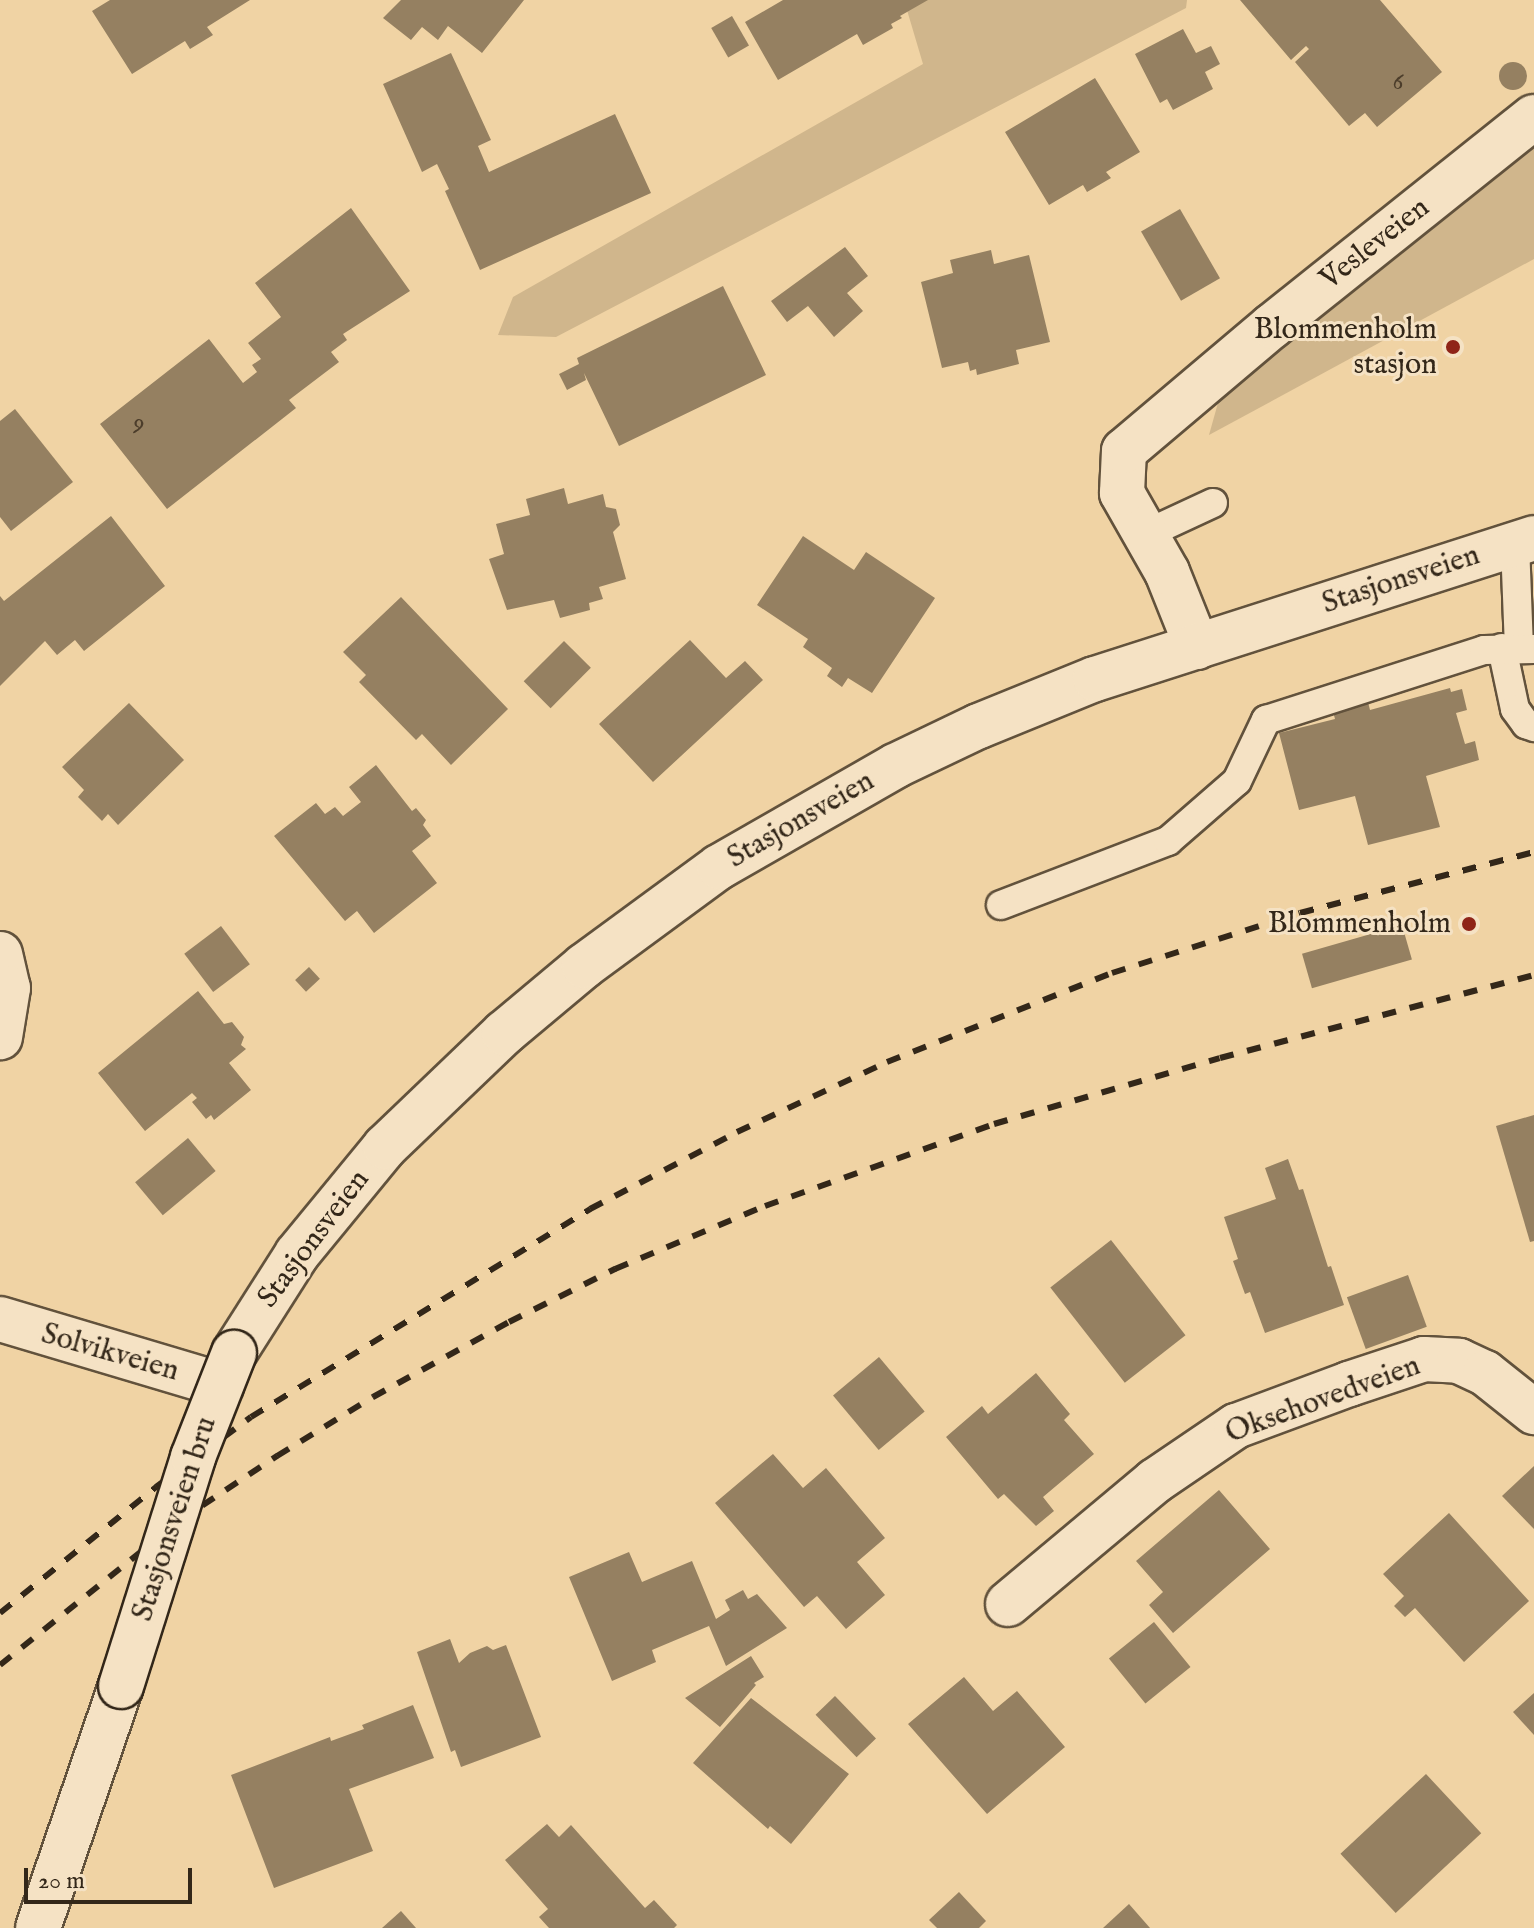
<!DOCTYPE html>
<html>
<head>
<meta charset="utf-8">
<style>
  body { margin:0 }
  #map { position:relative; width:1534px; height:1928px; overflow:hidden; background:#f0d3a4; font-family:"IM FELL English",serif }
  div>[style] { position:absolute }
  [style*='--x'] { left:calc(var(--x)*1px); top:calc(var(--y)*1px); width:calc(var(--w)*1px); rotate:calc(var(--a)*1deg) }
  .green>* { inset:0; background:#d0b68c }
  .building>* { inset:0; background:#958061; transform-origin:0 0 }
  .round { border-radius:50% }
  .roads { filter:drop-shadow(2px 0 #62523c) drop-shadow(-2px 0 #62523c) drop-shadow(0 2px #62523c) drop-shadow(0 -2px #62523c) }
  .service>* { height:28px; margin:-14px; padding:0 14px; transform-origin:14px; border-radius:14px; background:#f5e2c4 }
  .minor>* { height:44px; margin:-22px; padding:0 22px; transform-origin:22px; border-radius:22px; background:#f5e2c4 }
  .secondary>* { height:44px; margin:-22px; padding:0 22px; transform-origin:22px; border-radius:22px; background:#f5e2c4 }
  .rail>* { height:6px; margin-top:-3px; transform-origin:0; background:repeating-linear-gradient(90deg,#332719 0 14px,transparent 0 28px) }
  .bridges { filter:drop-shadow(2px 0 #332719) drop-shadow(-2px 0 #332719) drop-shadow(0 2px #332719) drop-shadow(0 -2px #332719) }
  .secondary-bridge>* { height:44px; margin:-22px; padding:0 22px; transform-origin:22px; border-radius:22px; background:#f5e2c4 }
  .dots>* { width:22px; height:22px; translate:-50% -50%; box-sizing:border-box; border:4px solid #f5e2c4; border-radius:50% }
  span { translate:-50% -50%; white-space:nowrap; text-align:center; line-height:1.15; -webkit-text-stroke:6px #f5e2c4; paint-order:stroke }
  .number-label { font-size:26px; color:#4c3d2b }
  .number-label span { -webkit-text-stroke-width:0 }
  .street-label { font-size:30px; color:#332719 }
  .poi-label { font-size:30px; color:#332719 }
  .right { translate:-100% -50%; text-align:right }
  .scale { position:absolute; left:24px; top:1868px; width:168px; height:36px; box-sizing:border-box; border:4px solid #332719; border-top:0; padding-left:10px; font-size:24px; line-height:28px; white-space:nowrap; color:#332719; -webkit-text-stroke:6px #f5e2c4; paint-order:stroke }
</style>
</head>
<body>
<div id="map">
  <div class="green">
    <i style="clip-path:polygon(904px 0,1187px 0,1186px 8px,556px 337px,498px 335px,513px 297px,923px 64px)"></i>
    <i style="clip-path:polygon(1534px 131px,1534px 259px,1209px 435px,1230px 360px)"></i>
  </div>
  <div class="building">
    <i style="clip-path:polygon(110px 0,250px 0,207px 27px,213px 35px,190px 49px,185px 41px,132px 74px,92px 11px)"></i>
    <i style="clip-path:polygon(401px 0,524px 0,482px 53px,448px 26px,438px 40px,422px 27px,411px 40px,383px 18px)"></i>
    <i style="clip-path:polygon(783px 0,928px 0,900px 16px,902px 18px,891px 24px,893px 28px,863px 45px,857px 34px,778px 80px,745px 22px)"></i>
    <i style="clip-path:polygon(1240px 0,1380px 0,1442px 72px,1377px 127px,1365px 113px,1349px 126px,1295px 62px,1309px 49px,1306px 46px,1291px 60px)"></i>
    <i style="left:732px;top:16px;width:34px;height:24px;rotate:60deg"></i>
    <i style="clip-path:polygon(1183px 29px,1196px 53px,1211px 46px,1220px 64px,1205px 72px,1213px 89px,1173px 110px,1167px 99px,1160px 103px,1135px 54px)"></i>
    <i style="clip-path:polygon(451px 53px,491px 140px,478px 146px,489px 172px,615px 114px,651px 193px,480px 270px,445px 191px,449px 189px,437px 164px,422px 172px,383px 84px)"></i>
    <i class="round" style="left:1499px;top:62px;width:28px;height:28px"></i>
    <i style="clip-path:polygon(1095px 78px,1140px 152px,1106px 172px,1111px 178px,1087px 192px,1083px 185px,1049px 205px,1005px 132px)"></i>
    <i style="clip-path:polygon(351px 208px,410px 291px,343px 334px,347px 340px,331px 352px,339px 362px,289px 400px,296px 408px,167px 509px,100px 424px,209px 339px,243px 383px,257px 372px,252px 365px,261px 359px,248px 343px,281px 317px,255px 283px)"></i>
    <i style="left:1180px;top:209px;width:80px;height:45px;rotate:60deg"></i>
    <i style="clip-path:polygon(845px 247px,868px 276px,847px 293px,863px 311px,834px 337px,808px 306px,787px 322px,771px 301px)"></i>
    <i style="clip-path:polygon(991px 250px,994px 264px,1029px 255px,1050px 342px,1016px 350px,1019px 364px,977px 375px,976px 369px,970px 371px,968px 362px,942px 368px,921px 282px,953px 273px,950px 260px)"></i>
    <i style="clip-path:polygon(723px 286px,766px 375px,619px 446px,584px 373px,586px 380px,567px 390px,559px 374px,579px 364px,577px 358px)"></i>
    <i style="clip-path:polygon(15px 409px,73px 482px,11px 531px,0 517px,0 421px)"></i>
    <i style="clip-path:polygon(564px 488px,568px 504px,603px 494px,606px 507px,616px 509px,620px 525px,613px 532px,626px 579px,599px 587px,603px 599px,589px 603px,590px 610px,560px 618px,554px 600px,507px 610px,489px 559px,504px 554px,496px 524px,530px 515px,526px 499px)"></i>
    <i style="clip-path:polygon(111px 516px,165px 586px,84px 651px,75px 640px,57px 655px,45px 641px,0 686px,0 596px,4px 601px)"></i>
    <i style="clip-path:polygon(803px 536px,854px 570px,866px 552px,935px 598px,872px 693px,848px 678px,842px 687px,827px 676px,832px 668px,803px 647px,808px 639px,757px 605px)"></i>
    <i style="clip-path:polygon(401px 597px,508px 709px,451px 765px,422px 734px,416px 740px,359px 682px,366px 675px,343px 652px)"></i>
    <i style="clip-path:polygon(690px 640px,726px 678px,745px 661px,763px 680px,653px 782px,599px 724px)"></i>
    <i style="left:564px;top:641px;width:38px;height:57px;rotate:45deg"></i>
    <i style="clip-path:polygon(1450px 688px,1451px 692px,1462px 689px,1467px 710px,1456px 713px,1465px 744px,1475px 741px,1479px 760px,1426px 776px,1440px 827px,1368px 845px,1355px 796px,1299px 810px,1279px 733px,1335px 719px,1330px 700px,1365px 690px,1370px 710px)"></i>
    <i style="clip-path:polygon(129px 703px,184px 760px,118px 825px,108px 814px,102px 821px,78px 797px,84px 790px,62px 767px)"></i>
    <i style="clip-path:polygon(376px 765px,412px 811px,416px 808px,426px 820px,423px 825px,431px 836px,412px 851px,437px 883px,374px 933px,357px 911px,345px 921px,274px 836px,316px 803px,325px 814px,335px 807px,343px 816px,361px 802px,349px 787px)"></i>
    <i style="left:1402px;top:925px;width:36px;height:104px;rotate:74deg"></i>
    <i style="left:221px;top:926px;width:48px;height:46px;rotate:53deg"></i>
    <i style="left:309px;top:967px;width:16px;height:19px;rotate:47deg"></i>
    <i style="clip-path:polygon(198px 991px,224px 1024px,232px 1022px,244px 1037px,241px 1045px,246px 1049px,229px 1063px,251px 1090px,214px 1120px,211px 1115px,206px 1119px,192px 1102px,197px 1098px,192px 1093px,145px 1131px,98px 1073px)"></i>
    <i style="clip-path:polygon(1534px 1115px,1534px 1241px,1530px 1242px,1496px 1126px)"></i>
    <i style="left:188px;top:1138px;width:43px;height:69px;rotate:50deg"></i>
    <i style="clip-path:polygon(1288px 1159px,1299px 1190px,1303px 1189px,1328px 1267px,1331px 1266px,1344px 1305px,1265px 1333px,1250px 1292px,1245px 1294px,1233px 1261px,1238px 1259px,1224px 1217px,1276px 1199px,1265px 1168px)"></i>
    <i style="left:1111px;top:1240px;width:121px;height:77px;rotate:52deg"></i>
    <i style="left:1408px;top:1275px;width:55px;height:65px;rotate:70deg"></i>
    <i style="left:879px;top:1357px;width:71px;height:60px;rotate:50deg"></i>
    <i style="clip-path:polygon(1036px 1373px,1070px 1414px,1064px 1420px,1094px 1454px,1043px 1497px,1054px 1511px,1036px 1526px,1004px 1494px,998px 1499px,946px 1437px,982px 1406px,988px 1414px)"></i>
    <i style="clip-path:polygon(773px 1454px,803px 1488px,826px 1468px,885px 1538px,857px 1562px,885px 1595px,846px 1629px,817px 1596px,804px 1607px,715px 1503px)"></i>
    <i style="clip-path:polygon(1534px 1466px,1534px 1529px,1502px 1496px)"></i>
    <i style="clip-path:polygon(1219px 1490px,1270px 1549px,1173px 1633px,1149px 1605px,1163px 1592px,1136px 1561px)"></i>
    <i style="clip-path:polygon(1449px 1513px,1529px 1601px,1464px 1662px,1415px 1608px,1405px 1617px,1394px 1606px,1404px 1596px,1383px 1574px)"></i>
    <i style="clip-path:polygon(629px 1552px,642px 1582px,692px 1561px,716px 1619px,730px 1610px,725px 1600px,743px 1590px,748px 1599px,757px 1594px,787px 1628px,726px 1666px,709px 1626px,652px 1650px,656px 1662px,612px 1681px,569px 1577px)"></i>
    <i style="left:1154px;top:1622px;width:58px;height:58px;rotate:51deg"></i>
    <i style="clip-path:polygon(450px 1639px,459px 1663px,470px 1653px,487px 1646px,493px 1650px,506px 1645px,541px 1737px,461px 1767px,455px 1750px,451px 1752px,417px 1652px)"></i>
    <i style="clip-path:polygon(751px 1656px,764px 1677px,754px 1683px,756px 1685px,720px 1727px,685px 1698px)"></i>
    <i style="clip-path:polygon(964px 1677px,993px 1711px,1017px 1691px,1065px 1747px,987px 1814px,908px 1724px)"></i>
    <i style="clip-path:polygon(1534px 1693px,1534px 1735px,1513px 1712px)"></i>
    <i style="left:835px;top:1696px;width:59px;height:27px;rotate:46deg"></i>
    <i style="clip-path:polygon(751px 1698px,849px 1774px,791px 1844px,770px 1826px,768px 1829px,693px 1763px)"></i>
    <i style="clip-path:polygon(413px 1705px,434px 1758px,349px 1789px,373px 1851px,274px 1888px,231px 1775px,330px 1737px,331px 1741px,364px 1729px,362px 1725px)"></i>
    <i style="left:1426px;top:1774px;width:81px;height:117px;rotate:47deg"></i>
    <i style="clip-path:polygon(547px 1824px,559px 1837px,571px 1825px,645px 1908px,654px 1900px,677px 1925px,674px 1928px,549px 1928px,539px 1917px,548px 1909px,505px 1860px)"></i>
    <i style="clip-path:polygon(959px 1892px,986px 1921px,979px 1928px,937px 1928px,929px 1920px)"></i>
    <i style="clip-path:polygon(1129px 1904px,1150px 1928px,1103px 1928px)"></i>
    <i style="clip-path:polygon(401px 1911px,416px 1928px,382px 1928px)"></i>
  </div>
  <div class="roads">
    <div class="service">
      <i style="--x:1144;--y:535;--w:76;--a:-24.9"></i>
      <i style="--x:1515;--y:544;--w:103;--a:87.8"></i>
      <i style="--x:1502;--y:648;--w:62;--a:78"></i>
      <i style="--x:1515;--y:709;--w:19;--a:54"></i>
      <i style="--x:1526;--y:724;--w:9;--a:21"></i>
      <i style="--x:1001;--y:905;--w:179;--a:-21"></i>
      <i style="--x:1168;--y:841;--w:91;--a:-41"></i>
      <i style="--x:1237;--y:781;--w:68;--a:-64.6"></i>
      <i style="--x:1266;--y:720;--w:229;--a:-17.8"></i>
      <i style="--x:1484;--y:650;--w:50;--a:-1.1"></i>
    </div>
    <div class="minor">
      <i style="--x:1197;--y:647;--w:81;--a:-111.8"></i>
      <i style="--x:1167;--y:572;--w:91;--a:-119.7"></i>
      <i style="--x:1122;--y:493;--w:42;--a:-87.3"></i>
      <i style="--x:1124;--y:451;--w:194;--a:-40.2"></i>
      <i style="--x:1272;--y:326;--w:335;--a:-38.6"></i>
      <i style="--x:0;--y:954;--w:35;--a:77"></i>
      <i style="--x:8;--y:988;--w:50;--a:99.3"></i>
      <i style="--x:0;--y:1319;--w:231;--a:16.6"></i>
      <i style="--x:1008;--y:1604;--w:192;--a:-39.9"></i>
      <i style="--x:1155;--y:1481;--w:98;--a:-34.2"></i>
      <i style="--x:1236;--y:1426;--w:121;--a:-20.4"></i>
      <i style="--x:1349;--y:1384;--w:79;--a:-18.4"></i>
      <i style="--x:1424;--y:1359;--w:35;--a:3"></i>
      <i style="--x:1459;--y:1361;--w:29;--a:25"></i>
      <i style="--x:1485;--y:1373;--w:63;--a:38.5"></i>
    </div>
    <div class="secondary">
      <i style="--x:234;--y:1353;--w:117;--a:-57.5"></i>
      <i style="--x:297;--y:1254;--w:139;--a:-50.6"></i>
      <i style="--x:385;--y:1147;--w:165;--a:-43.8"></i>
      <i style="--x:504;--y:1033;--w:104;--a:-39.9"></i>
      <i style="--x:584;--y:966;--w:167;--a:-36.3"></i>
      <i style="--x:719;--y:867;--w:203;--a:-29.8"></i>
      <i style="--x:895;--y:766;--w:93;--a:-25.5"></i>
      <i style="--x:979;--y:726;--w:125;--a:-22.1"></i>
      <i style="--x:1095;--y:679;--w:461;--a:-17.8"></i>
      <i style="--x:38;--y:1928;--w:256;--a:-71.1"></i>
    </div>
  </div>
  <div class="rail">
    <i style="--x:0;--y:1613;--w:201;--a:-38.9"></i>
    <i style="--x:156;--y:1487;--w:118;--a:-36.4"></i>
    <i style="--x:251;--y:1417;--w:398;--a:-31.5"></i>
    <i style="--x:590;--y:1209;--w:166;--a:-27.6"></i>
    <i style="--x:737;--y:1132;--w:166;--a:-25"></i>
    <i style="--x:887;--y:1062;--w:242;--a:-21.6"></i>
    <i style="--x:1112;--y:973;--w:197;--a:-17.7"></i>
    <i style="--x:1300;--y:913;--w:242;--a:-14.6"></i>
    <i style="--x:0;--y:1665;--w:230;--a:-38.8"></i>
    <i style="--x:179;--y:1521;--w:118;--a:-33.6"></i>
    <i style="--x:277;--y:1456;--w:113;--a:-31.6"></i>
    <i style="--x:373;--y:1397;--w:155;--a:-28.9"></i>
    <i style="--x:509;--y:1322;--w:119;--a:-26.6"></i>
    <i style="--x:615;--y:1269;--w:163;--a:-22.8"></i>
    <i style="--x:765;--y:1206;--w:243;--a:-19.7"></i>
    <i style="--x:994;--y:1124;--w:235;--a:-16.3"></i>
    <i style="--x:1220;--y:1058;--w:325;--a:-14.8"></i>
  </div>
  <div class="bridges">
    <div class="secondary-bridge">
      <i style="--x:121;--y:1686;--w:240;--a:-72.5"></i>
      <i style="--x:193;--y:1457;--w:112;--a:-68.5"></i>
    </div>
  </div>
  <div class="dots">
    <i style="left:1453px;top:347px;background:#8f2418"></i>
    <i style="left:1469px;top:924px;background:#8f2418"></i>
  </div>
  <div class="number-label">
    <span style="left:1398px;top:82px">6</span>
    <span style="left:139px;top:423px">9</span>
  </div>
  <div class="street-label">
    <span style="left:1375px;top:244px;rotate:-38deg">Vesleveien</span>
    <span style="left:1401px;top:580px;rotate:-18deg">Stasjonsveien</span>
    <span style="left:801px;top:820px;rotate:-30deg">Stasjonsveien</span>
    <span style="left:314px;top:1239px;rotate:-53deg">Stasjonsveien</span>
    <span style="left:110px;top:1353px;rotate:16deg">Solvikveien</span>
    <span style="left:1323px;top:1400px;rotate:-20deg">Oksehovedveien</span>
    <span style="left:175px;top:1519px;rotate:-72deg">Stasjonsveien bru</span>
  </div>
  <div class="poi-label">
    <span class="right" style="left:1437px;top:347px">Blommenholm<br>stasjon</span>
    <span class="right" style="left:1451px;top:924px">Blommenholm</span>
  </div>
  <div class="scale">20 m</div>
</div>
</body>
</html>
